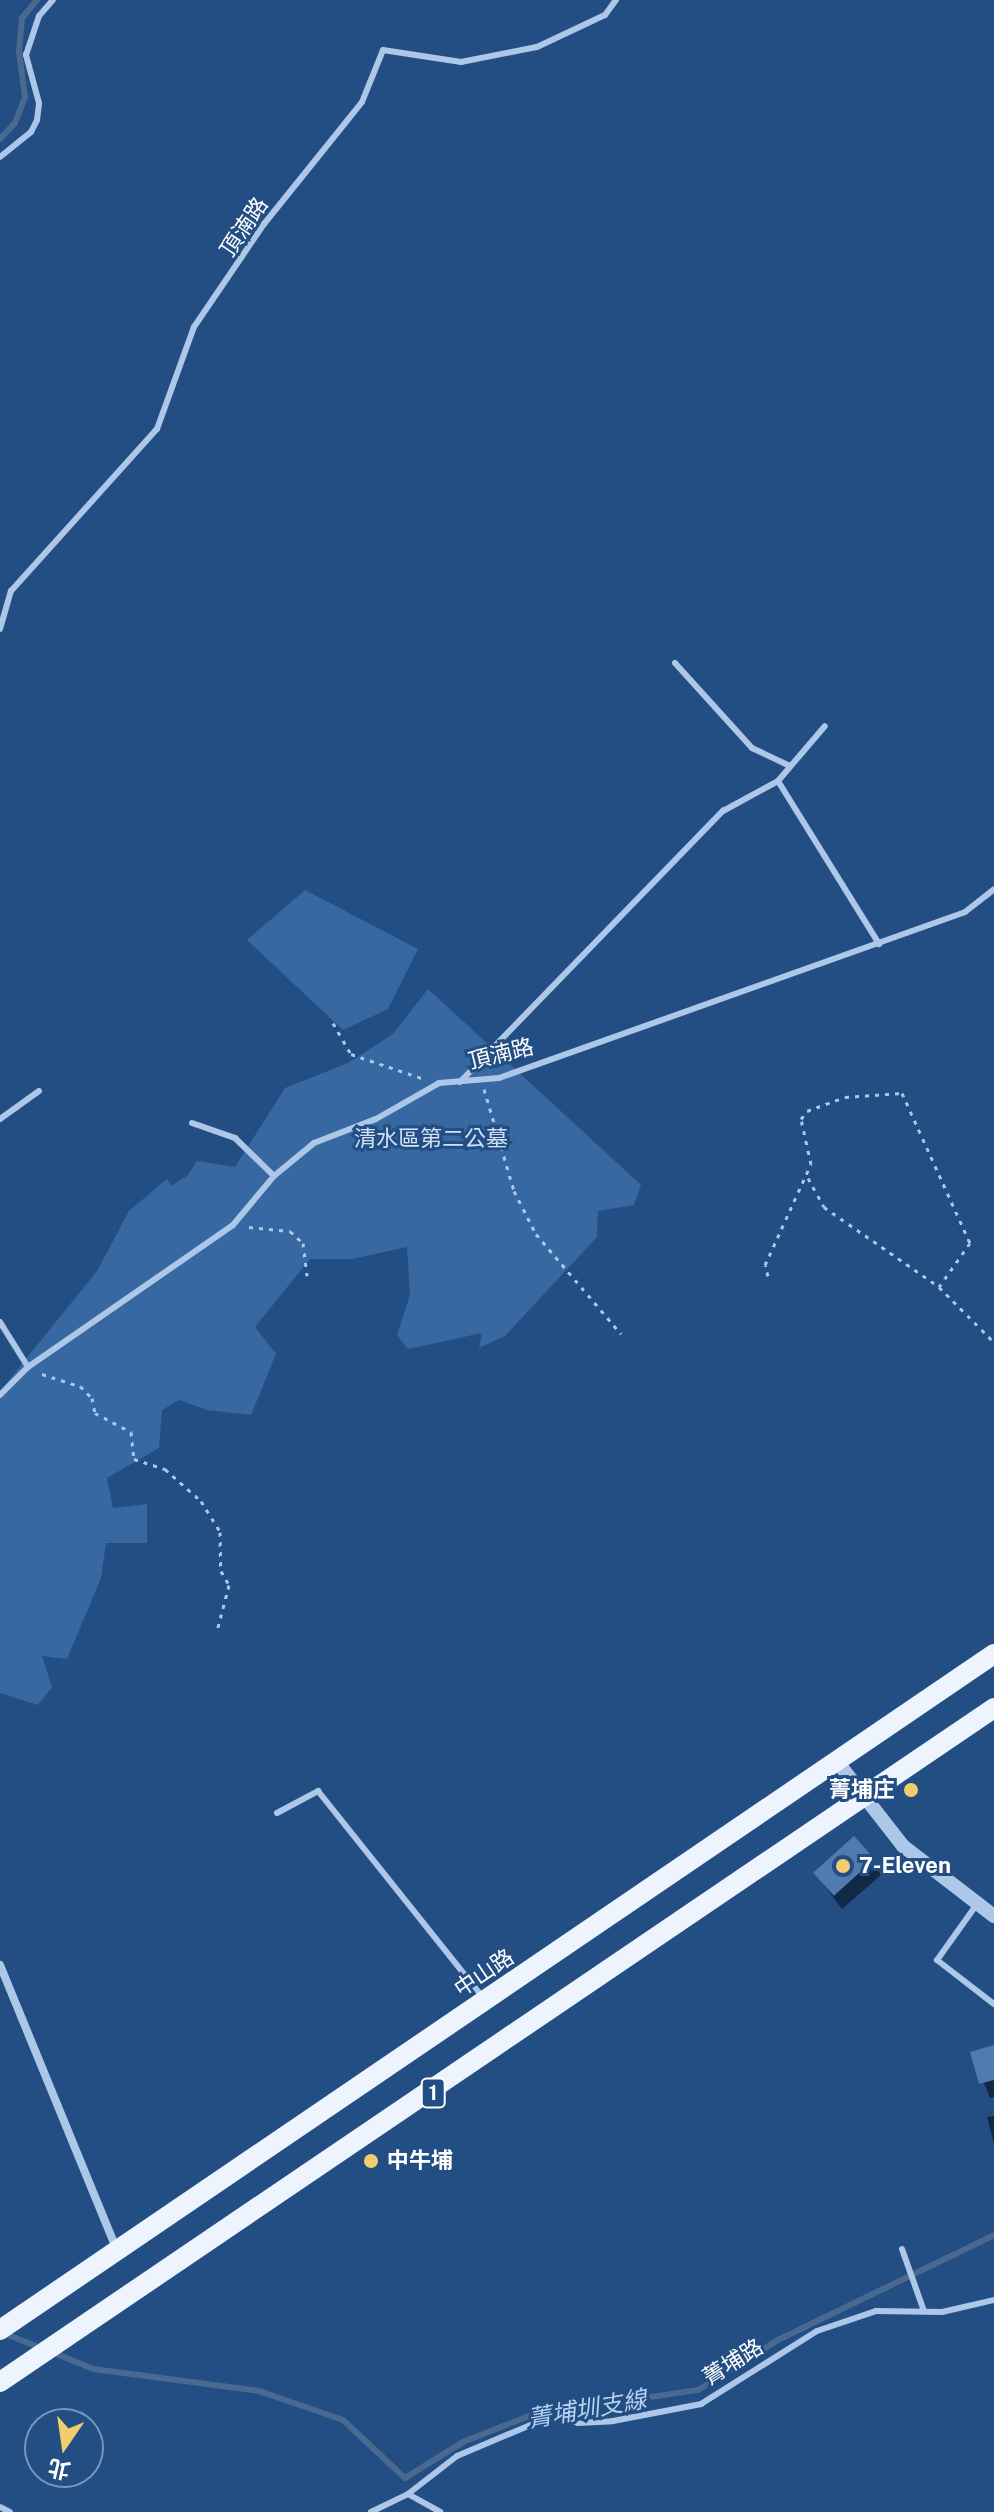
<!DOCTYPE html>
<html>
<head>
<meta charset="utf-8">
<style>
  body { margin:0 }
  #map { position:relative; width:994px; height:2512px; overflow:hidden; background:#234e84; font-family:"Public Sans","Noto Sans TC",sans-serif }
  div>[style] { position:absolute }
  [style*='--x'] { left:calc(var(--x)*1px); top:calc(var(--y)*1px); width:calc(var(--w)*1px); rotate:calc(var(--a)*1deg) }
  .green>* { inset:0; background:#3768a1 }
  .shadow>* { inset:0; background:#0007 }
  .stream>* { height:6px; margin:-3px; padding:0 3px; transform-origin:3px; border-radius:3px; background:#4a6990 }
  .building>* { inset:0; background:#507bae; transform-origin:0 0 }
  .path>* { height:3px; margin-top:-1.5px; transform-origin:0; background:repeating-linear-gradient(90deg,#acc7e8 0 4px,transparent 0 10px) }
  .service>* { height:6px; margin:-3px; padding:0 3px; transform-origin:3px; border-radius:3px; background:#acc7e8 }
  .minor>* { height:8px; margin:-4px; padding:0 4px; transform-origin:4px; border-radius:4px; background:#acc7e8 }
  .tertiary>* { height:14px; margin:-7px; padding:0 7px; transform-origin:7px; border-radius:7px; background:#acc7e8 }
  .primary>* { height:20px; margin:-10px; padding:0 10px; transform-origin:10px; border-radius:10px; background:#eef4fe }
  .dots>* { width:22px; height:22px; translate:-50% -50%; box-sizing:border-box; border:4px solid #234e84; border-radius:50% }
  span { translate:-50% -50%; white-space:nowrap; text-align:center; line-height:1.15; -webkit-text-stroke:6px #234e84; paint-order:stroke }
  .shield-label span { padding:2px 6px; background:#234e84; border:2px solid; border-radius:6px; -webkit-text-stroke-width:0 }
  .shield-label { font-size:20px; color:#fff; font-weight:700 }
  .street-label { font-size:22px; color:#fff }
  .park-label { font-size:22px; color:#d0e1f6 }
  .poi-label { font-size:22px; color:#fff; font-weight:700 }
  .right { translate:-100% -50%; text-align:right }
  .left { translate:0 -50%; text-align:left }
  .water-label { font-size:24px; color:#b7d1f0; font-style:italic }
  .north { position:absolute; left:24px; top:2408px; width:80px; height:80px; box-sizing:border-box; background:#234e84; border:2px solid #7b95b5; border-radius:50%; rotate:193deg; font-size:22px; font-weight:700; line-height:32px; text-align:center; color:#fff }
  .north::after { content:''; display:block; margin:auto; width:28px; height:36px; background:#f3cc6f; clip-path:polygon(50% 0,100% 100%,50% 72%,0 100%) }
</style>
</head>
<body>
<div id="map">
  <div class="green">
    <i style="clip-path:polygon(305px 890px,418px 949px,388px 1009px,343px 1030px,247px 940px)"></i>
    <i style="clip-path:polygon(428px 989px,641px 1185px,634px 1205px,598px 1211px,597px 1237px,505px 1336px,479px 1348px,482px 1333px,408px 1349px,397px 1335px,410px 1295px,407px 1247px,352px 1259px,310px 1259px,255px 1327px,276px 1354px,251px 1415px,207px 1410px,179px 1400px,162px 1410px,159px 1448px,107px 1478px,113px 1508px,147px 1504px,147px 1543px,106px 1543px,101px 1578px,67px 1659px,42px 1656px,52px 1687px,38px 1705px,0 1693px,0 1391px,97px 1271px,129px 1211px,167px 1179px,171px 1186px,187px 1176px,197px 1161px,235px 1167px,285px 1088px,348px 1063px,393px 1034px)"></i>
  </div>
  <div class="shadow">
    <i style="clip-path:polygon(873px 1861px,881px 1875px,842px 1909px,815px 1873px)"></i>
    <i style="clip-path:polygon(994px 2047px,994px 2097px,990px 2098px,972px 2053px)"></i>
    <i style="clip-path:polygon(994px 2116px,994px 2144px,987px 2117px)"></i>
  </div>
  <div class="stream">
    <i style="--x:0;--y:139;--w:22;--a:-47"></i>
    <i style="--x:15;--y:123;--w:28;--a:-69"></i>
    <i style="--x:25;--y:97;--w:45;--a:-97.6"></i>
    <i style="--x:19;--y:52;--w:34;--a:-85"></i>
    <i style="--x:22;--y:18;--w:23;--a:-50"></i>
    <i style="--x:3;--y:2333;--w:41;--a:21.5"></i>
    <i style="--x:52;--y:2352;--w:44;--a:22.5"></i>
    <i style="--x:93;--y:2369;--w:167;--a:7.5"></i>
    <i style="--x:259;--y:2391;--w:89;--a:19"></i>
    <i style="--x:343;--y:2420;--w:85;--a:43.1"></i>
    <i style="--x:405;--y:2478;--w:68;--a:-31.8"></i>
    <i style="--x:463;--y:2442;--w:74;--a:-21.4"></i>
    <i style="--x:532;--y:2415;--w:168;--a:-8.6"></i>
    <i style="--x:698;--y:2390;--w:94;--a:-32"></i>
    <i style="--x:778;--y:2340;--w:240;--a:-25.9"></i>
  </div>
  <div class="building">
    <i style="left:854px;top:1836px;width:31px;height:55px;rotate:48deg"></i>
    <i style="clip-path:polygon(994px 2045px,994px 2080px,979px 2084px,970px 2052px)"></i>
  </div>
  <div class="path">
    <i style="--x:333;--y:1023;--w:36;--a:60"></i>
    <i style="--x:351;--y:1054;--w:77;--a:18.9"></i>
    <i style="--x:484;--y:1089;--w:106;--a:73.6"></i>
    <i style="--x:514;--y:1191;--w:48;--a:62.9"></i>
    <i style="--x:536;--y:1234;--w:131;--a:49.6"></i>
    <i style="--x:808;--y:1178;--w:33;--a:61"></i>
    <i style="--x:824;--y:1207;--w:139;--a:34.7"></i>
    <i style="--x:249;--y:1227;--w:41;--a:5.6"></i>
    <i style="--x:290;--y:1231;--w:18;--a:43"></i>
    <i style="--x:303;--y:1243;--w:33;--a:83"></i>
    <i style="--x:768;--y:1276;--w:11;--a:-105"></i>
    <i style="--x:765;--y:1265;--w:111;--a:-65.5"></i>
    <i style="--x:811;--y:1164;--w:46;--a:-102.5"></i>
    <i style="--x:801;--y:1119;--w:10;--a:-53"></i>
    <i style="--x:807;--y:1111;--w:40;--a:-20.2"></i>
    <i style="--x:845;--y:1097;--w:57;--a:-4"></i>
    <i style="--x:902;--y:1093;--w:165;--a:65.6"></i>
    <i style="--x:970;--y:1243;--w:54;--a:125.2"></i>
    <i style="--x:939;--y:1287;--w:78;--a:45"></i>
    <i style="--x:42;--y:1374;--w:40;--a:18"></i>
    <i style="--x:80;--y:1386;--w:17;--a:45"></i>
    <i style="--x:92;--y:1398;--w:15;--a:79"></i>
    <i style="--x:95;--y:1413;--w:41;--a:27.8"></i>
    <i style="--x:131;--y:1432;--w:27;--a:84"></i>
    <i style="--x:134;--y:1459;--w:33;--a:18"></i>
    <i style="--x:165;--y:1469;--w:48;--a:41.6"></i>
    <i style="--x:201;--y:1501;--w:36;--a:58"></i>
    <i style="--x:220;--y:1532;--w:39;--a:89"></i>
    <i style="--x:221;--y:1571;--w:16;--a:60"></i>
    <i style="--x:229;--y:1585;--w:48;--a:104.6"></i>
  </div>
  <div class="service">
    <i style="--x:0;--y:157;--w:40;--a:-39"></i>
    <i style="--x:31;--y:132;--w:13;--a:-63"></i>
    <i style="--x:37;--y:120;--w:17;--a:-83"></i>
    <i style="--x:39;--y:103;--w:50;--a:-105.2"></i>
    <i style="--x:26;--y:55;--w:41;--a:-71.6"></i>
    <i style="--x:39;--y:16;--w:21;--a:-49"></i>
    <i style="--x:0;--y:629;--w:40;--a:-74"></i>
    <i style="--x:11;--y:591;--w:218;--a:-48"></i>
    <i style="--x:157;--y:429;--w:109;--a:-70.1"></i>
    <i style="--x:194;--y:327;--w:125;--a:-55.8"></i>
    <i style="--x:264;--y:224;--w:156;--a:-51.2"></i>
    <i style="--x:362;--y:102;--w:56;--a:-68"></i>
    <i style="--x:383;--y:50;--w:79;--a:8.7"></i>
    <i style="--x:461;--y:62;--w:77;--a:-11.2"></i>
    <i style="--x:537;--y:47;--w:75;--a:-25.2"></i>
    <i style="--x:605;--y:15;--w:19;--a:-54"></i>
    <i style="--x:675;--y:663;--w:115;--a:47.8"></i>
    <i style="--x:752;--y:748;--w:42;--a:25.3"></i>
    <i style="--x:778;--y:781;--w:192;--a:58.2"></i>
    <i style="--x:460;--y:1082;--w:378;--a:-45.9"></i>
    <i style="--x:723;--y:811;--w:63;--a:-28.6"></i>
    <i style="--x:778;--y:781;--w:72;--a:-49.5"></i>
    <i style="--x:0;--y:1119;--w:48;--a:-35.7"></i>
    <i style="--x:192;--y:1123;--w:46;--a:19.2"></i>
    <i style="--x:235;--y:1138;--w:54;--a:44.3"></i>
    <i style="--x:0;--y:1322;--w:53;--a:58.1"></i>
    <i style="--x:0;--y:1395;--w:40;--a:-45"></i>
    <i style="--x:28;--y:1367;--w:249;--a:-34.7"></i>
    <i style="--x:233;--y:1225;--w:64;--a:-50.1"></i>
    <i style="--x:274;--y:1176;--w:52;--a:-39.5"></i>
    <i style="--x:314;--y:1143;--w:66;--a:-21.2"></i>
    <i style="--x:376;--y:1119;--w:73;--a:-29.7"></i>
    <i style="--x:439;--y:1083;--w:60;--a:-4.8"></i>
    <i style="--x:499;--y:1078;--w:495;--a:-19.6"></i>
    <i style="--x:965;--y:912;--w:37;--a:-38"></i>
    <i style="--x:277;--y:1813;--w:47;--a:-28.2"></i>
    <i style="--x:318;--y:1791;--w:266;--a:51.4"></i>
    <i style="--x:977;--y:1904;--w:69;--a:125.5"></i>
    <i style="--x:937;--y:1960;--w:72;--a:37.7"></i>
    <i style="--x:902;--y:2249;--w:66;--a:70.5"></i>
    <i style="--x:408;--y:2494;--w:37;--a:29"></i>
    <i style="--x:0;--y:2507;--w:11;--a:27"></i>
    <i style="--x:371;--y:2512;--w:41;--a:-25.9"></i>
    <i style="--x:408;--y:2494;--w:62;--a:-37.8"></i>
    <i style="--x:457;--y:2456;--w:105;--a:-22.9"></i>
    <i style="--x:554;--y:2415;--w:25;--a:18"></i>
    <i style="--x:578;--y:2423;--w:35;--a:-3"></i>
    <i style="--x:613;--y:2421;--w:90;--a:-10.9"></i>
    <i style="--x:701;--y:2404;--w:137;--a:-32.2"></i>
    <i style="--x:817;--y:2331;--w:62;--a:-18.7"></i>
    <i style="--x:876;--y:2311;--w:66;--a:0.9"></i>
    <i style="--x:942;--y:2312;--w:53;--a:-13"></i>
  </div>
  <div class="minor">
    <i style="--x:0;--y:1965;--w:306;--a:67.7"></i>
  </div>
  <div class="tertiary">
    <i style="--x:839;--y:1764;--w:104;--a:52"></i>
    <i style="--x:903;--y:1846;--w:115;--a:37.6"></i>
  </div>
  <div class="primary">
    <i style="--x:0;--y:2330;--w:1202;--a:-34.22"></i>
    <i style="--x:0;--y:2382;--w:1201;--a:-34.14"></i>
  </div>
  <div class="dots">
    <i style="left:911px;top:1790px;background:#f3cc6f"></i>
    <i style="left:843px;top:1866px;background:#f3cc6f"></i>
    <i style="left:371px;top:2161px;background:#f3cc6f"></i>
  </div>
  <div class="shield-label">
    <span style="left:433px;top:2093px">1</span>
  </div>
  <div class="street-label">
    <span style="left:244px;top:227px;rotate:-56deg">頂湳路</span>
    <span style="left:501px;top:1054px;rotate:-14deg">頂湳路</span>
    <span style="left:484px;top:1973px;rotate:-34deg">中山路</span>
    <span style="left:733px;top:2362px;rotate:-32deg">菁埔路</span>
  </div>
  <div class="park-label">
    <span style="left:431px;top:1139px">清水區第二公墓</span>
  </div>
  <div class="poi-label">
    <span class="right" style="left:895px;top:1790px">菁埔庄</span>
    <span class="left" style="left:859px;top:1866px">7-Eleven</span>
    <span class="left" style="left:387px;top:2161px">中牛埔</span>
  </div>
  <div class="water-label">
    <span style="left:587px;top:2409px;rotate:-10deg">菁埔圳支線</span>
  </div>
  <div class="north">北</div>
</div>
</body>
</html>
